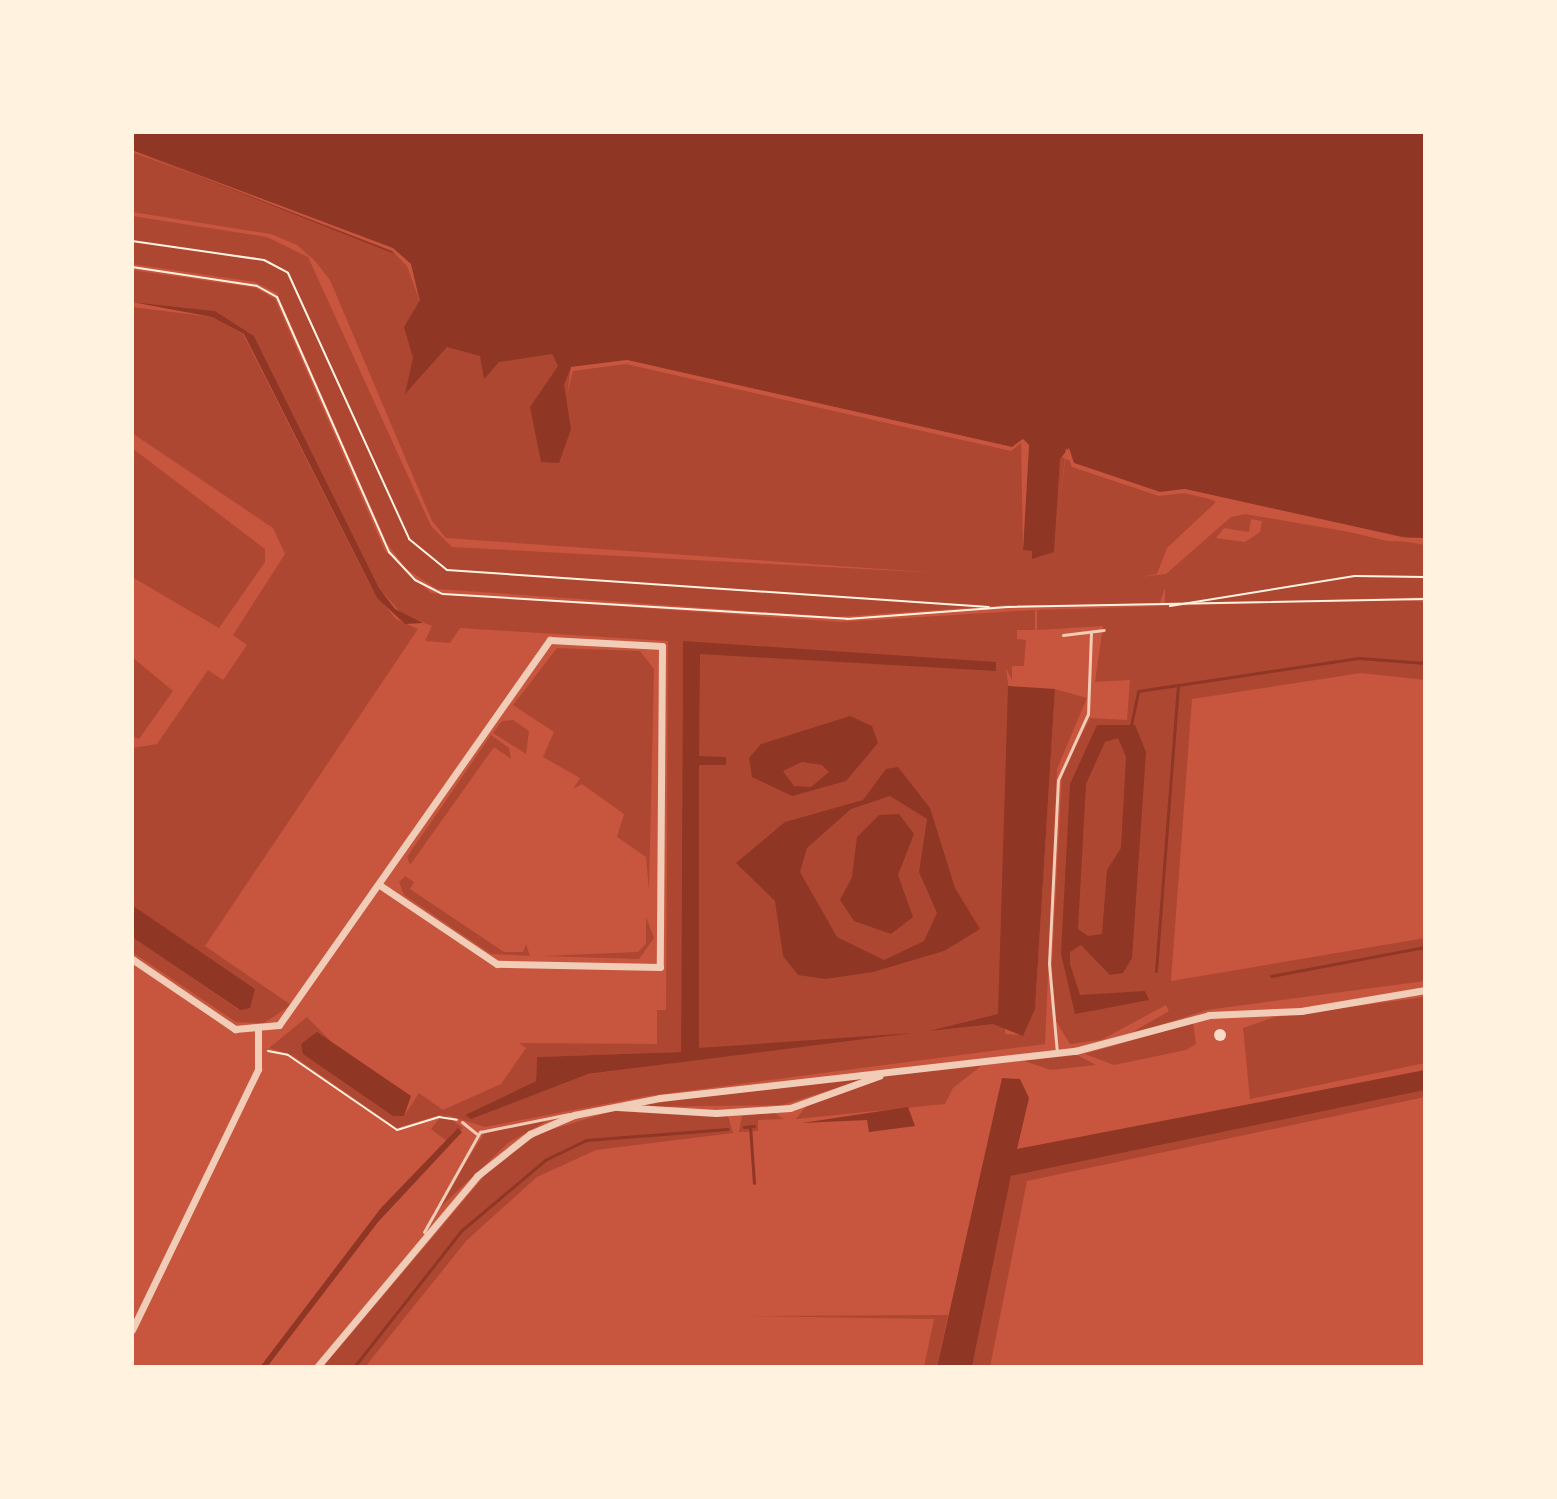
<!DOCTYPE html>
<html>
<head>
<meta charset="utf-8">
<style>
  body { margin:0 }
  #map { position:relative; width:1557px; height:1499px; overflow:hidden; background:#c8553d; font-family:"Crimson Pro",serif }
  div>[style] { position:absolute }
  [style*='--x'] { left:calc(var(--x)*1px); top:calc(var(--y)*1px); width:calc(var(--w)*1px); rotate:calc(var(--a)*1deg) }
  .green>* { inset:0; background:#ae4732 }
  .water>* { inset:0; background:#8f3625 }
  .pier>* { inset:0; background:#c8553d }
  .stream>* { height:3px; margin:-1.5px; padding:0 1.5px; transform-origin:1.5px; border-radius:1.5px; background:#8f3625 }
  .building>* { inset:0; background:#f7dbc8 }
  .round { border-radius:50% }
  .path>* { height:2px; margin:-1px; padding:0 1px; transform-origin:1px; border-radius:1px; background:#fff3e0 }
  .service>* { height:3px; margin:-1.5px; padding:0 1.5px; transform-origin:1.5px; border-radius:1.5px; background:#f1ccb7 }
  .minor>* { height:7px; margin:-3.5px; padding:0 3.5px; transform-origin:3.5px; border-radius:3.5px; background:#f1ccb7 }
  span { translate:-50% -50%; white-space:nowrap; text-align:center; line-height:1.15; -webkit-text-stroke:8px #fff3e0; paint-order:stroke }
  .frame { position:absolute; inset:0; border:134px solid #fff3e0; pointer-events:none }
</style>
</head>
<body>
<div id="map">
  <div class="green">
    <i style="clip-path:polygon(evenodd,132px 152px,384px 245px,612px 353px,1015px 434px,1068px 460px,1184px 485px,1216px 502px,1167px 548px,1157px 574px,1141px 577px,1166px 574px,1231px 517px,1245px 514px,1425px 545px,1425px 597px,1165px 605px,1165px 588px,1159px 605px,1008px 605px,836px 617px,437px 589px,405px 568px,387px 543px,277px 293px,255px 282px,132px 264px,132px 216px,267px 237px,308px 257px,431px 526px,452px 547px,938px 573px,446px 538px,432px 521px,330px 280px,315px 261px,297px 245px,271px 234px,132px 212px,132px 152px,1251px 519px,1262px 521px,1260px 532px,1245px 542px,1216px 538px,1224px 528px,1249px 532px,1251px 519px)"></i>
    <i style="clip-path:polygon(evenodd,132px 270px,256px 288px,275px 299px,385px 551px,431px 593px,841px 622px,1035px 610px,1035px 630px,1017px 630px,1017px 639px,1026px 640px,1024px 666px,1012px 666px,1012px 680px,1006px 668px,1014px 729px,1005px 1034px,1023px 1035px,1035px 1008px,1055px 689px,1087px 698px,1057px 769px,1045px 1044px,647px 1096px,485px 1127px,444px 1114px,463px 1128px,448px 1142px,431px 1129px,443px 1114px,397px 1128px,292px 1055px,269px 1048px,307px 1017px,404px 1116px,419px 1093px,443px 1110px,501px 1084px,526px 1048px,519px 1043px,657px 1044px,657px 1010px,666px 1010px,668px 641px,460px 628px,450px 643px,425px 641px,432px 626px,402px 614px,379px 588px,254px 336px,215px 311px,132px 302px,132px 270px,683px 642px,696px 1060px,584px 1075px,465px 1115px,536px 1081px,537px 1057px,681px 1052px,683px 642px)"></i>
    <i style="clip-path:polygon(132px 307px,212px 317px,243px 334px,373px 591px,396px 619px,418px 629px,205px 946px,291px 1005px,264px 1023px,236px 1022px,132px 952px,132px 937px,239px 1010px,254px 989px,132px 905px,132px 748px,157px 744px,208px 670px,223px 680px,247px 645px,233px 635px,285px 554px,273px 528px,132px 433px)"></i>
    <i style="clip-path:polygon(132px 448px,265px 549px,265px 562px,219px 628px,132px 577px)"></i>
    <i style="clip-path:polygon(1388px 599px,1425px 602px,1425px 680px,1361px 673px,1192px 699px,1171px 981px,1425px 938px,1425px 981px,1207px 1010px,1126px 1036px,1169px 1011px,1166px 1005px,1101px 1040px,1070px 1044px,1054px 1018px,1051px 981px,1062px 772px,1090px 718px,1127px 720px,1130px 680px,1095px 682px,1103px 626px,1037px 630px,1037px 610px)"></i>
    <i style="clip-path:polygon(557px 648px,640px 651px,654px 669px,649px 890px,646px 857px,617px 837px,624px 814px,582px 784px,573px 789px,580px 778px,543px 757px,554px 732px,513px 705px)"></i>
    <i style="clip-path:polygon(132px 657px,173px 691px,139px 739px,132px 736px)"></i>
    <i style="clip-path:polygon(513px 720px,529px 731px,526px 754px,493px 733px,502px 721px)"></i>
    <i style="clip-path:polygon(491px 735px,509px 748px,511px 759px,494px 747px,410px 865px,407px 857px)"></i>
    <i style="clip-path:polygon(405px 876px,414px 882px,410px 889px,504px 952px,523px 952px,526px 944px,530px 956px,491px 954px,404px 895px,399px 882px)"></i>
    <i style="clip-path:polygon(646px 917px,654px 938px,639px 959px,542px 956px,638px 952px,646px 944px)"></i>
    <i style="clip-path:polygon(1425px 997px,1425px 1063px,1250px 1099px,1243px 1028px,1275px 1017px)"></i>
    <i style="clip-path:polygon(1193px 1023px,1196px 1044px,1186px 1050px,1114px 1065px,1085px 1054px)"></i>
    <i style="clip-path:polygon(1077px 1055px,1096px 1065px,1051px 1070px,1024px 1061px)"></i>
    <i style="clip-path:polygon(981px 1066px,953px 1088px,945px 1104px,796px 1119px,808px 1104px,886px 1076px)"></i>
    <i style="clip-path:polygon(868px 1078px,782px 1105px,630px 1107px,679px 1100px)"></i>
    <i style="clip-path:polygon(1425px 1090px,1425px 1097px,1027px 1181px,990px 1367px,972px 1367px,1011px 1176px)"></i>
    <i style="clip-path:polygon(613px 1111px,728px 1116px,733px 1133px,596px 1150px,537px 1177px,467px 1240px,365px 1367px,323px 1367px,492px 1167px,540px 1133px)"></i>
    <i style="clip-path:polygon(774px 1113px,784px 1119px,758px 1120px,758px 1131px,739px 1132px,742px 1116px)"></i>
    <i style="clip-path:polygon(557px 1115px,508px 1143px,431px 1216px,484px 1134px)"></i>
    <i style="clip-path:polygon(948px 1315px,937px 1367px,924px 1367px,934px 1319px,750px 1316px)"></i>
  </div>
  <div class="water">
    <i style="clip-path:polygon(132px 132px,1425px 132px,1425px 538px,1388px 537px,1185px 489px,1160px 492px,1074px 463px,1069px 448px,1060px 459px,1054px 552px,1032px 559px,1032px 551px,1023px 550px,1029px 445px,1023px 439px,1012px 447px,627px 360px,571px 367px,564px 385px,571px 429px,559px 463px,541px 462px,530px 407px,558px 366px,552px 354px,499px 362px,484px 379px,480px 356px,447px 347px,405px 394px,413px 358px,404px 327px,420px 300px,405px 258px,132px 150px)"></i>
    <i style="clip-path:polygon(132px 302px,215px 311px,254px 336px,379px 588px,395px 609px,423px 623px,405px 624px,377px 598px,244px 334px,212px 317px)"></i>
    <i style="clip-path:polygon(683px 641px,996px 662px,996px 671px,700px 654px,699px 756px,726px 757px,726px 765px,699px 765px,699px 1048px,912px 1033px,588px 1074px,471px 1119px,465px 1115px,536px 1081px,537px 1057px,681px 1052px)"></i>
    <i style="clip-path:polygon(1008px 686px,1055px 689px,1035px 1009px,1023px 1036px,993px 1024px,929px 1031px,998px 1014px)"></i>
    <i style="clip-path:polygon(evenodd,850px 716px,872px 726px,878px 743px,846px 781px,792px 796px,752px 777px,749px 758px,761px 744px,850px 716px,802px 762px,822px 765px,829px 772px,811px 787px,794px 786px,783px 771px,802px 762px)"></i>
    <i style="clip-path:polygon(evenodd,1097px 725px,1135px 725px,1146px 752px,1132px 958px,1123px 973px,1110px 975px,1081px 945px,1070px 952px,1070px 964px,1080px 995px,1145px 991px,1149px 1000px,1075px 1014px,1061px 954px,1070px 784px,1097px 725px,1118px 738px,1126px 757px,1121px 848px,1107px 870px,1102px 934px,1088px 936px,1078px 929px,1086px 784px,1105px 742px,1118px 738px)"></i>
    <i style="clip-path:polygon(evenodd,898px 767px,930px 808px,955px 888px,980px 929px,944px 951px,873px 972px,825px 979px,798px 975px,783px 956px,775px 901px,736px 863px,785px 822px,863px 800px,886px 769px,898px 767px,890px 796px,927px 819px,919px 872px,937px 913px,924px 941px,884px 960px,837px 937px,800px 872px,807px 848px,851px 809px,890px 796px)"></i>
    <i style="clip-path:polygon(899px 814px,914px 834px,898px 875px,913px 917px,891px 934px,854px 921px,840px 900px,852px 877px,857px 837px,879px 815px)"></i>
    <i style="clip-path:polygon(132px 905px,255px 989px,250px 1008px,240px 1010px,132px 937px)"></i>
    <i style="clip-path:polygon(317px 1032px,411px 1096px,404px 1116px,393px 1116px,303px 1054px,301px 1044px)"></i>
    <i style="clip-path:polygon(1425px 1070px,1425px 1090px,1011px 1176px,972px 1367px,937px 1367px,1002px 1078px,1020px 1079px,1029px 1098px,1017px 1149px)"></i>
    <i style="clip-path:polygon(908px 1107px,915px 1126px,869px 1132px,867px 1120px,802px 1123px)"></i>
    <i style="clip-path:polygon(458px 1128px,462px 1132px,378px 1222px,267px 1367px,260px 1367px,381px 1208px)"></i>
  </div>
  <div class="pier">
    <i style="clip-path:polygon(132px 150px,393px 248px,411px 264px,420px 302px,407px 266px,392px 251px)"></i>
    <i style="clip-path:polygon(627px 360px,1012px 447px,1023px 439px,1029px 445px,1023px 550px,1021px 443px,1011px 451px,626px 364px,573px 371px,567px 395px,571px 367px)"></i>
    <i style="clip-path:polygon(1066px 448px,1074px 463px,1160px 492px,1185px 489px,1425px 542px,1387px 541px,1184px 493px,1159px 496px,1072px 467px,1066px 452px,1054px 552px)"></i>
  </div>
  <div class="stream">
    <i style="--x:1131;--y:725;--w:35;--a:-78"></i>
    <i style="--x:1138;--y:691;--w:223;--a:-8.5"></i>
    <i style="--x:1359;--y:658;--w:66;--a:4.3"></i>
    <i style="--x:1156;--y:971;--w:287;--a:-85.6"></i>
    <i style="--x:1271;--y:976;--w:157;--a:-10.7"></i>
    <i style="--x:750;--y:1126;--w:57;--a:86"></i>
    <i style="--x:744;--y:1127;--w:10;--a:-6"></i>
    <i style="--x:354;--y:1367;--w:174;--a:-51.8"></i>
    <i style="--x:462;--y:1230;--w:109;--a:-40.1"></i>
    <i style="--x:545;--y:1160;--w:46;--a:-26"></i>
    <i style="--x:586;--y:1140;--w:142;--a:-4.4"></i>
  </div>
  <div class="building">
    <i class="round" style="left:1214px;top:1029px;width:12px;height:12px"></i>
  </div>
  <div class="path">
    <i style="--x:132;--y:241;--w:133;--a:8.2"></i>
    <i style="--x:264;--y:260;--w:27;--a:28"></i>
    <i style="--x:288;--y:273;--w:292;--a:65.5"></i>
    <i style="--x:409;--y:539;--w:49;--a:39.2"></i>
    <i style="--x:447;--y:570;--w:543;--a:3.91"></i>
    <i style="--x:132;--y:267;--w:126;--a:8.6"></i>
    <i style="--x:257;--y:286;--w:23;--a:29"></i>
    <i style="--x:277;--y:297;--w:279;--a:66.3"></i>
    <i style="--x:389;--y:552;--w:38;--a:47"></i>
    <i style="--x:415;--y:580;--w:31;--a:27"></i>
    <i style="--x:443;--y:594;--w:405;--a:3.5"></i>
    <i style="--x:847;--y:619;--w:161;--a:-4.3"></i>
    <i style="--x:1008;--y:607;--w:417;--a:-1.1"></i>
    <i style="--x:1170;--y:606;--w:187;--a:-9.2"></i>
    <i style="--x:1355;--y:576;--w:70;--a:0.8"></i>
    <i style="--x:268;--y:1051;--w:20;--a:11"></i>
    <i style="--x:288;--y:1055;--w:132;--a:34.5"></i>
    <i style="--x:397;--y:1130;--w:44;--a:-17.2"></i>
    <i style="--x:439;--y:1117;--w:18;--a:9"></i>
  </div>
  <div class="service">
    <i style="--x:1063;--y:635;--w:41;--a:-7"></i>
    <i style="--x:1057;--y:1053;--w:89;--a:-95.1"></i>
    <i style="--x:1049;--y:964;--w:184;--a:-87.2"></i>
    <i style="--x:1058;--y:780;--w:72;--a:-65.6"></i>
    <i style="--x:1088;--y:714;--w:82;--a:-87.9"></i>
    <i style="--x:462;--y:1122;--w:19;--a:39"></i>
    <i style="--x:424;--y:1232;--w:115;--a:-60.8"></i>
    <i style="--x:480;--y:1132;--w:91;--a:-11.4"></i>
  </div>
  <div class="minor">
    <i style="--x:132;--y:959;--w:125;--a:34.2"></i>
    <i style="--x:235;--y:1029;--w:44;--a:-5.2"></i>
    <i style="--x:279;--y:1025;--w:471;--a:-54.9"></i>
    <i style="--x:550;--y:640;--w:112;--a:3.1"></i>
    <i style="--x:662;--y:646;--w:321;--a:90.4"></i>
    <i style="--x:660;--y:967;--w:163;--a:-178.9"></i>
    <i style="--x:497;--y:964;--w:140;--a:-146.1"></i>
    <i style="--x:618;--y:1107;--w:98;--a:3.5"></i>
    <i style="--x:716;--y:1113;--w:74;--a:-3.9"></i>
    <i style="--x:790;--y:1108;--w:95;--a:-19.8"></i>
    <i style="--x:132;--y:1330;--w:290;--a:-64.2"></i>
    <i style="--x:258;--y:1069;--w:38;--a:-90"></i>
    <i style="--x:317;--y:1367;--w:249;--a:-50"></i>
    <i style="--x:477;--y:1176;--w:68;--a:-38.4"></i>
    <i style="--x:530;--y:1134;--w:48;--a:-23.4"></i>
    <i style="--x:574;--y:1115;--w:88;--a:-11.2"></i>
    <i style="--x:660;--y:1098;--w:418;--a:-6.5"></i>
    <i style="--x:1075;--y:1051;--w:139;--a:-15"></i>
    <i style="--x:1209;--y:1015;--w:92;--a:-2.5"></i>
    <i style="--x:1301;--y:1011;--w:126;--a:-9.6"></i>
  </div>
  <div class="frame"></div>
</div>
</body>
</html>
